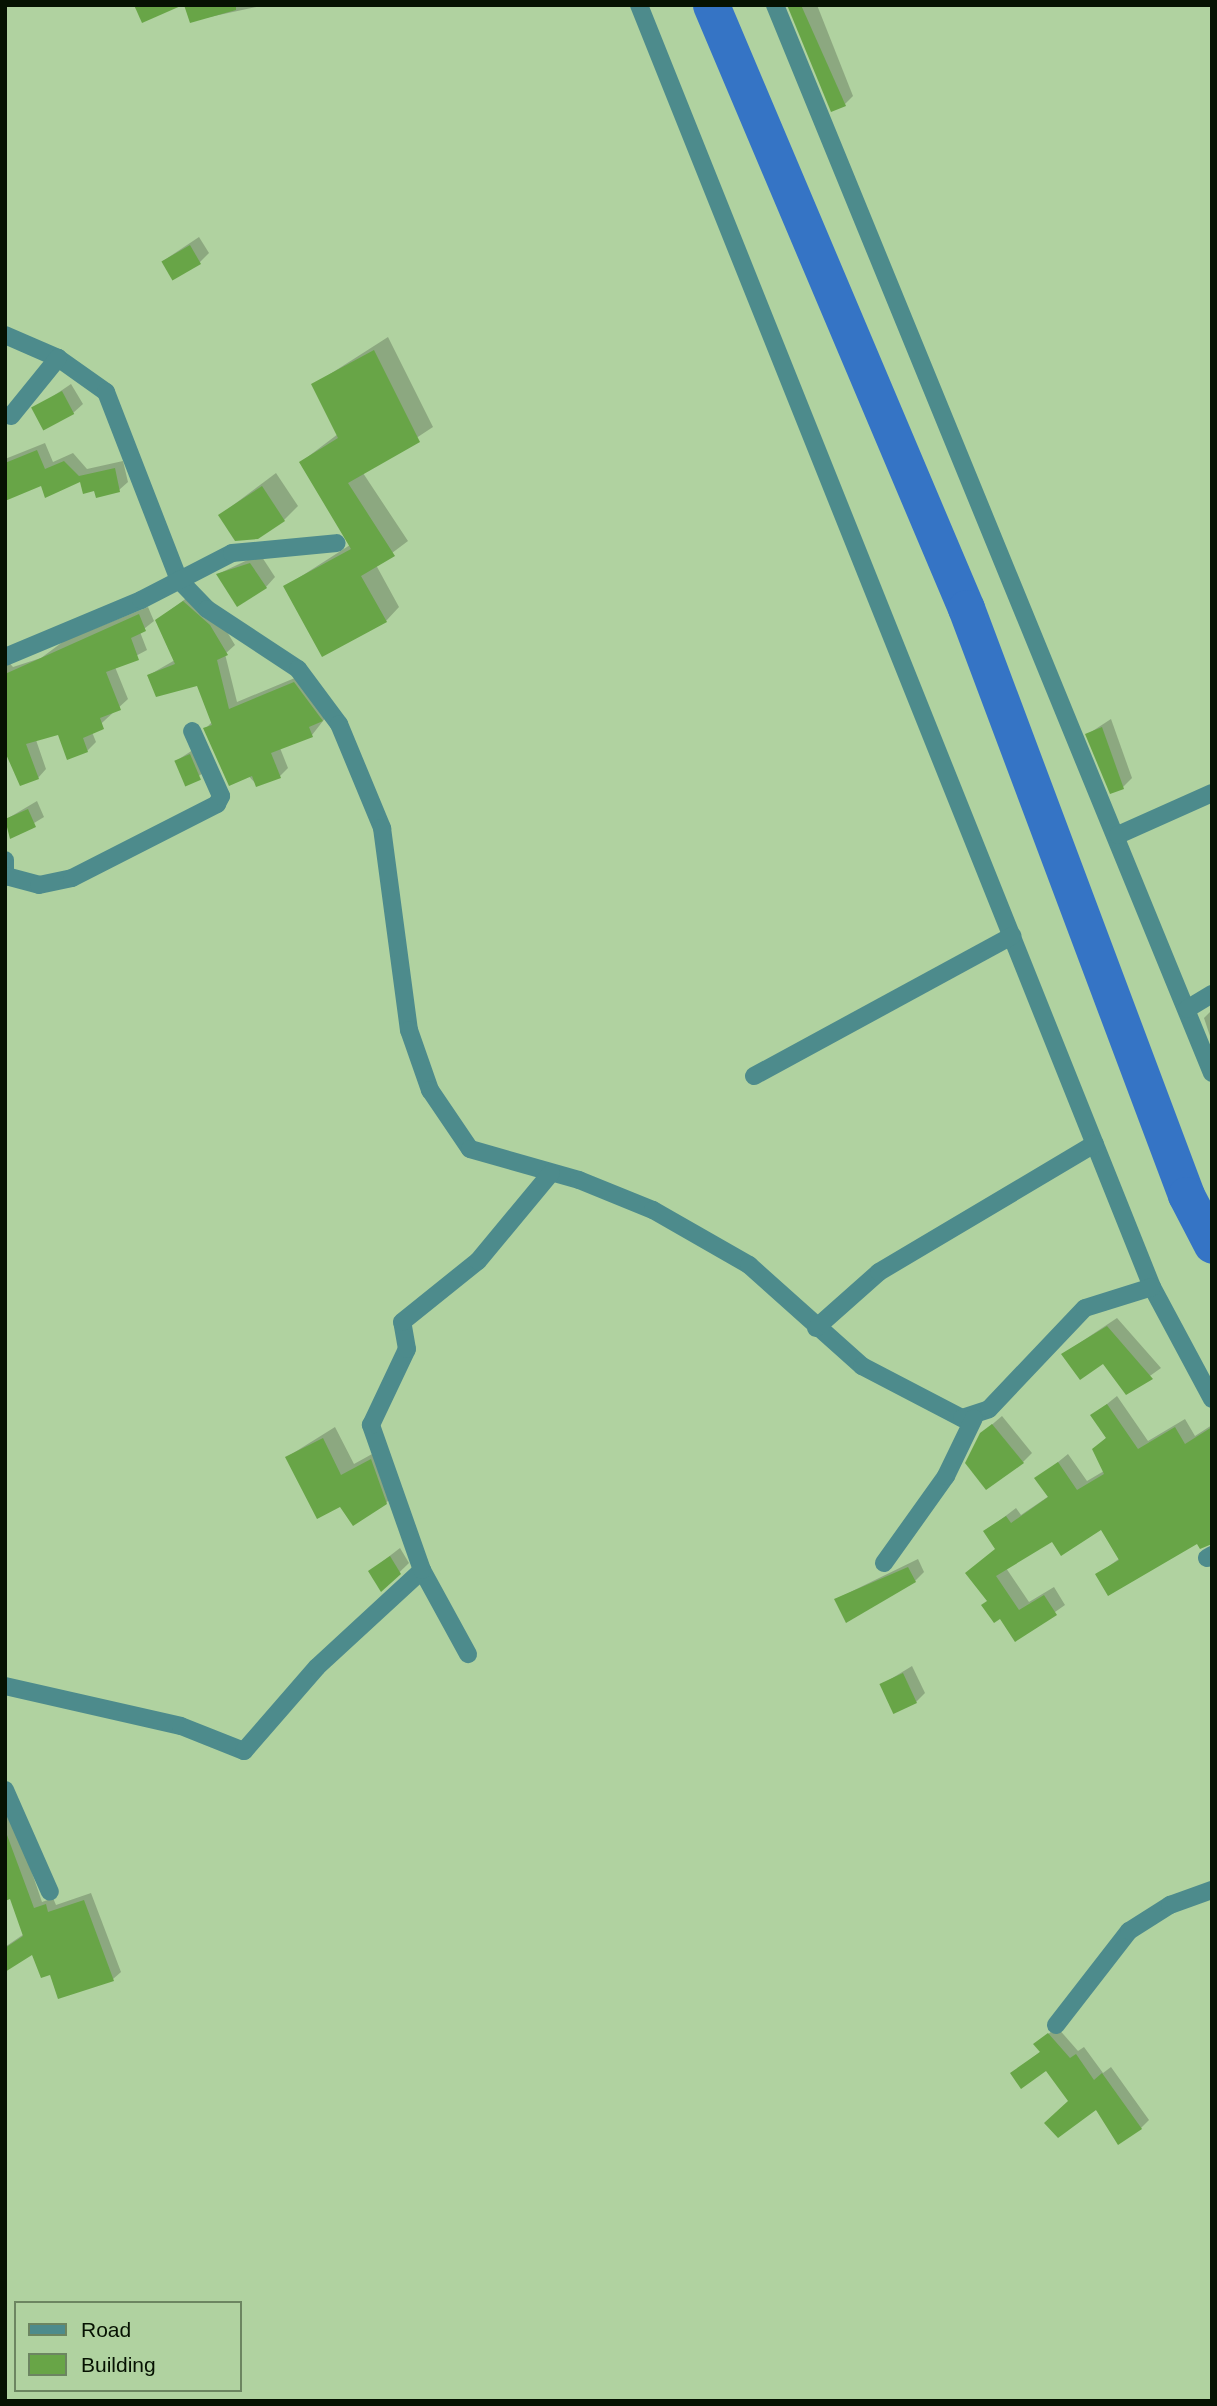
<!DOCTYPE html>
<html>
<head>
<meta charset="utf-8">
<style>
  body { margin:0 }
  #map { position:relative; width:1217px; height:2406px; overflow:hidden; background:#b0d2a0; font-family:Helvetica,sans-serif }
  div>[style] { position:absolute }
  [style*='--x'] { left:calc(var(--x)*1px); top:calc(var(--y)*1px); width:calc(var(--w)*1px); rotate:calc(var(--a)*1deg) }
  .shadow>* { inset:0; background:#0003 }
  .river>* { height:37px; margin:-18.5px; padding:0 18.5px; transform-origin:18.5px; border-radius:18.5px; background:#3574c5 }
  .building>* { inset:0; background:#68a547; transform-origin:0 0 }
  .minor>* { height:18px; margin:-9px; padding:0 9px; transform-origin:9px; border-radius:9px; background:#4d8b8c }
  span { translate:-50% -50%; white-space:nowrap; text-align:center; line-height:1.15; -webkit-text-stroke:6px #b0d2a0; paint-order:stroke }
  .frame { position:absolute; inset:0; border:7px solid #061202; pointer-events:none }
  .legend { position:absolute; left:14px; top:2301px; width:228px; height:91px; box-sizing:border-box; background:#b0d2a0; border:2px solid #6c8561; margin:0; padding:9px 12px; list-style:none; font-size:21px; color:#061202 }
  .legend li { display:flex; align-items:center; gap:14px; height:35px }
  .legend b { width:35px; border:2px solid #6c8561 }
</style>
</head>
<body>
<div id="map">
  <div class="shadow">
    <i style="clip-path:polygon(186px 5px,265px 5px,191px 21px)"></i>
    <i style="clip-path:polygon(789px 5px,817px 5px,853px 96px,845px 104px)"></i>
    <i style="clip-path:polygon(199px 237px,209px 253px,199px 263px,163px 261px)"></i>
    <i style="clip-path:polygon(388px 337px,433px 427px,363px 473px,408px 541px,376px 565px,399px 607px,386px 621px,286px 586px,350px 545px,301px 462px,338px 434px,313px 385px)"></i>
    <i style="clip-path:polygon(71px 384px,83px 404px,73px 413px,34px 409px)"></i>
    <i style="clip-path:polygon(45px 443px,53px 462px,73px 453px,87px 469px,123px 461px,128px 482px,119px 490px,95px 489px,81px 480px,5px 489px,5px 459px)"></i>
    <i style="clip-path:polygon(276px 473px,298px 506px,284px 520px,220px 515px)"></i>
    <i style="clip-path:polygon(260px 554px,275px 577px,266px 587px,218px 574px)"></i>
    <i style="clip-path:polygon(192px 594px,218px 617px,235px 645px,225px 654px,237px 702px,302px 675px,330px 712px,312px 735px,280px 748px,288px 768px,280px 776px,257px 785px,205px 729px,212px 722px,198px 684px,149px 675px,175px 660px,157px 620px)"></i>
    <i style="clip-path:polygon(148px 607px,154px 621px,140px 632px,147px 650px,115px 667px,128px 699px,92px 732px,96px 742px,87px 751px,59px 733px,36px 740px,46px 769px,38px 778px,5px 715px,5px 658px,13px 667px,41px 658px,64px 641px)"></i>
    <i style="clip-path:polygon(1111px 719px,1132px 778px,1123px 787px,1088px 734px)"></i>
    <i style="clip-path:polygon(199px 746px,209px 769px,187px 784px,176px 761px)"></i>
    <i style="clip-path:polygon(37px 801px,44px 817px,11px 837px,5px 820px)"></i>
    <i style="clip-path:polygon(1212px 1010px,1212px 1042px,1204px 1018px)"></i>
    <i style="clip-path:polygon(1117px 1318px,1161px 1368px,1126px 1393px,1104px 1362px,1063px 1354px)"></i>
    <i style="clip-path:polygon(1117px 1396px,1148px 1441px,1185px 1419px,1195px 1436px,1212px 1425px,1212px 1545px,1198px 1541px,1097px 1575px,1120px 1558px,1102px 1528px,1053px 1539px,1006px 1568px,1029px 1602px,1054px 1587px,1065px 1605px,1015px 1640px,988px 1600px,996px 1548px,986px 1531px,1016px 1508px,1021px 1515px,1049px 1496px,1037px 1479px,1068px 1454px,1087px 1481px,1104px 1471px,1094px 1449px,1107px 1437px,1092px 1416px)"></i>
    <i style="clip-path:polygon(1002px 1416px,1032px 1453px,1023px 1462px,981px 1434px)"></i>
    <i style="clip-path:polygon(335px 1427px,354px 1464px,383px 1448px,398px 1490px,386px 1503px,287px 1457px)"></i>
    <i style="clip-path:polygon(400px 1548px,409px 1563px,381px 1590px,370px 1571px)"></i>
    <i style="clip-path:polygon(918px 1559px,924px 1572px,915px 1581px,836px 1599px)"></i>
    <i style="clip-path:polygon(912px 1666px,925px 1693px,916px 1702px,881px 1685px)"></i>
    <i style="clip-path:polygon(5px 1794px,42px 1902px,53px 1898px,56px 1905px,91px 1893px,121px 1972px,113px 1979px,51px 1973px,33px 1953px,5px 1965px,5px 1947px,24px 1934px,11px 1897px,5px 1899px)"></i>
    <i style="clip-path:polygon(1057px 2027px,1078px 2051px,1084px 2047px,1103px 2073px,1111px 2067px,1149px 2120px,1141px 2128px,1070px 2100px,1047px 2068px,1012px 2074px,1041px 2051px,1036px 2044px)"></i>
  </div>
  <div class="river">
    <i style="--x:711;--y:5;--w:655;--a:67.08"></i>
    <i style="--x:966;--y:608;--w:627;--a:69.45"></i>
    <i style="--x:1186;--y:1195;--w:56;--a:62.5"></i>
  </div>
  <div class="building">
    <i style="clip-path:polygon(134px 5px,183px 5px,142px 23px)"></i>
    <i style="clip-path:polygon(184px 5px,236px 5px,236px 10px,190px 23px)"></i>
    <i style="clip-path:polygon(787px 5px,801px 5px,846px 106px,831px 112px)"></i>
    <i style="left:190px;top:245px;width:22px;height:33px;rotate:60deg"></i>
    <i style="clip-path:polygon(374px 350px,420px 442px,348px 483px,395px 556px,361px 576px,387px 622px,322px 657px,283px 586px,351px 549px,299px 462px,338px 438px,311px 384px)"></i>
    <i style="left:62px;top:391px;width:26px;height:35px;rotate:62deg"></i>
    <i style="clip-path:polygon(37px 450px,45px 469px,64px 461px,79px 476px,115px 468px,120px 492px,96px 498px,94px 491px,83px 494px,80px 482px,45px 498px,41px 486px,5px 501px,5px 463px)"></i>
    <i style="clip-path:polygon(262px 486px,285px 521px,258px 539px,235px 541px,218px 515px)"></i>
    <i style="clip-path:polygon(250px 563px,267px 588px,237px 607px,216px 574px)"></i>
    <i style="clip-path:polygon(183px 601px,210px 625px,228px 655px,217px 660px,229px 709px,294px 682px,323px 721px,309px 727px,313px 737px,271px 753px,281px 778px,256px 787px,252px 776px,229px 786px,203px 728px,212px 725px,197px 686px,156px 697px,147px 675px,175px 664px,155px 620px)"></i>
    <i style="clip-path:polygon(139px 614px,146px 631px,131px 638px,139px 660px,106px 672px,121px 710px,100px 718px,104px 729px,83px 738px,88px 752px,67px 760px,58px 735px,26px 744px,39px 779px,20px 786px,5px 752px,5px 674px)"></i>
    <i style="clip-path:polygon(1102px 727px,1124px 789px,1110px 794px,1085px 734px)"></i>
    <i style="left:190px;top:754px;width:28px;height:17px;rotate:67deg"></i>
    <i style="clip-path:polygon(28px 809px,36px 827px,10px 839px,5px 819px)"></i>
    <i style="clip-path:polygon(1107px 1326px,1153px 1379px,1126px 1395px,1103px 1364px,1080px 1380px,1061px 1354px)"></i>
    <i style="clip-path:polygon(1107px 1404px,1138px 1449px,1175px 1427px,1185px 1444px,1212px 1427px,1212px 1544px,1200px 1549px,1197px 1544px,1108px 1596px,1095px 1574px,1119px 1560px,1101px 1530px,1061px 1556px,1052px 1542px,996px 1576px,1019px 1610px,1044px 1595px,1057px 1615px,1015px 1642px,1000px 1619px,994px 1623px,981px 1605px,987px 1601px,965px 1573px,995px 1549px,983px 1531px,1006px 1516px,1011px 1523px,1048px 1497px,1034px 1478px,1058px 1462px,1077px 1490px,1104px 1474px,1092px 1449px,1106px 1438px,1090px 1415px)"></i>
    <i style="clip-path:polygon(992px 1424px,1024px 1463px,986px 1490px,965px 1463px,980px 1433px)"></i>
    <i style="clip-path:polygon(323px 1438px,341px 1475px,371px 1459px,387px 1504px,353px 1526px,340px 1507px,317px 1519px,285px 1457px)"></i>
    <i style="clip-path:polygon(390px 1556px,401px 1574px,381px 1592px,368px 1571px)"></i>
    <i style="clip-path:polygon(908px 1567px,916px 1582px,846px 1623px,834px 1599px)"></i>
    <i style="left:903px;top:1673px;width:33px;height:26px;rotate:65deg"></i>
    <i style="clip-path:polygon(7px 1835px,34px 1908px,46px 1904px,48px 1912px,84px 1900px,114px 1981px,58px 1999px,50px 1975px,41px 1978px,32px 1955px,5px 1972px,5px 1948px,23px 1936px,10px 1899px,5px 1901px)"></i>
    <i style="clip-path:polygon(1048px 2033px,1070px 2058px,1076px 2054px,1094px 2080px,1102px 2073px,1142px 2129px,1118px 2145px,1096px 2110px,1058px 2138px,1044px 2123px,1068px 2101px,1046px 2071px,1021px 2089px,1010px 2073px,1040px 2052px,1033px 2044px)"></i>
  </div>
  <div class="minor">
    <i style="--x:639;--y:5;--w:1381;--a:68.19"></i>
    <i style="--x:1152;--y:1287;--w:127;--a:61.8"></i>
    <i style="--x:775;--y:5;--w:1154;--a:67.75"></i>
    <i style="--x:5;--y:335;--w:58;--a:23.5"></i>
    <i style="--x:58;--y:358;--w:59;--a:35.3"></i>
    <i style="--x:106;--y:392;--w:202;--a:68.8"></i>
    <i style="--x:179;--y:580;--w:40;--a:46"></i>
    <i style="--x:207;--y:609;--w:109;--a:33.4"></i>
    <i style="--x:298;--y:669;--w:69;--a:53.3"></i>
    <i style="--x:339;--y:724;--w:113;--a:67.5"></i>
    <i style="--x:382;--y:828;--w:204;--a:82.4"></i>
    <i style="--x:409;--y:1030;--w:64;--a:70.7"></i>
    <i style="--x:430;--y:1090;--w:71;--a:55.9"></i>
    <i style="--x:470;--y:1149;--w:113;--a:15.9"></i>
    <i style="--x:579;--y:1180;--w:80;--a:22.1"></i>
    <i style="--x:653;--y:1210;--w:111;--a:29.8"></i>
    <i style="--x:749;--y:1265;--w:152;--a:41.8"></i>
    <i style="--x:862;--y:1366;--w:113;--a:27.5"></i>
    <i style="--x:962;--y:1418;--w:28;--a:-18"></i>
    <i style="--x:989;--y:1409;--w:139;--a:-46.5"></i>
    <i style="--x:1085;--y:1308;--w:70;--a:-17.4"></i>
    <i style="--x:11;--y:416;--w:75;--a:-51"></i>
    <i style="--x:5;--y:657;--w:147;--a:-22.7"></i>
    <i style="--x:141;--y:600;--w:102;--a:-27.3"></i>
    <i style="--x:232;--y:553;--w:105;--a:-5.4"></i>
    <i style="--x:1118;--y:835;--w:103;--a:-24.1"></i>
    <i style="--x:5;--y:860;--w:17;--a:90"></i>
    <i style="--x:6;--y:876;--w:34;--a:15"></i>
    <i style="--x:39;--y:885;--w:34;--a:-12"></i>
    <i style="--x:72;--y:878;--w:163;--a:-27"></i>
    <i style="--x:217;--y:804;--w:9;--a:-63"></i>
    <i style="--x:221;--y:796;--w:71;--a:-114"></i>
    <i style="--x:1187;--y:1009;--w:29;--a:-31"></i>
    <i style="--x:754;--y:1076;--w:294;--a:-28.5"></i>
    <i style="--x:816;--y:1328;--w:84;--a:-41.6"></i>
    <i style="--x:879;--y:1272;--w:251;--a:-30.7"></i>
    <i style="--x:1207;--y:1558;--w:6;--a:-31"></i>
    <i style="--x:884;--y:1563;--w:107;--a:-54.5"></i>
    <i style="--x:946;--y:1476;--w:64;--a:-64.2"></i>
    <i style="--x:422;--y:1570;--w:96;--a:61.3"></i>
    <i style="--x:5;--y:1686;--w:180;--a:12.8"></i>
    <i style="--x:181;--y:1726;--w:68;--a:21.6"></i>
    <i style="--x:244;--y:1751;--w:111;--a:-49"></i>
    <i style="--x:317;--y:1667;--w:143;--a:-42.7"></i>
    <i style="--x:422;--y:1570;--w:154;--a:-109.4"></i>
    <i style="--x:371;--y:1425;--w:84;--a:-64.7"></i>
    <i style="--x:407;--y:1349;--w:27;--a:-100"></i>
    <i style="--x:402;--y:1322;--w:97;--a:-38.8"></i>
    <i style="--x:478;--y:1261;--w:114;--a:-50.3"></i>
    <i style="--x:5;--y:1790;--w:111;--a:66.2"></i>
    <i style="--x:1056;--y:2025;--w:119;--a:-52.2"></i>
    <i style="--x:1129;--y:1931;--w:49;--a:-32.4"></i>
    <i style="--x:1170;--y:1905;--w:45;--a:-19.7"></i>
  </div>
  <div class="frame"></div>
  <ul class="legend">
  <li><b style="height:9px;background:#4d8b8c"></b>Road</li>
  <li><b style="height:19px;background:#68a547"></b>Building</li>
  </ul>
</div>
</body>
</html>
